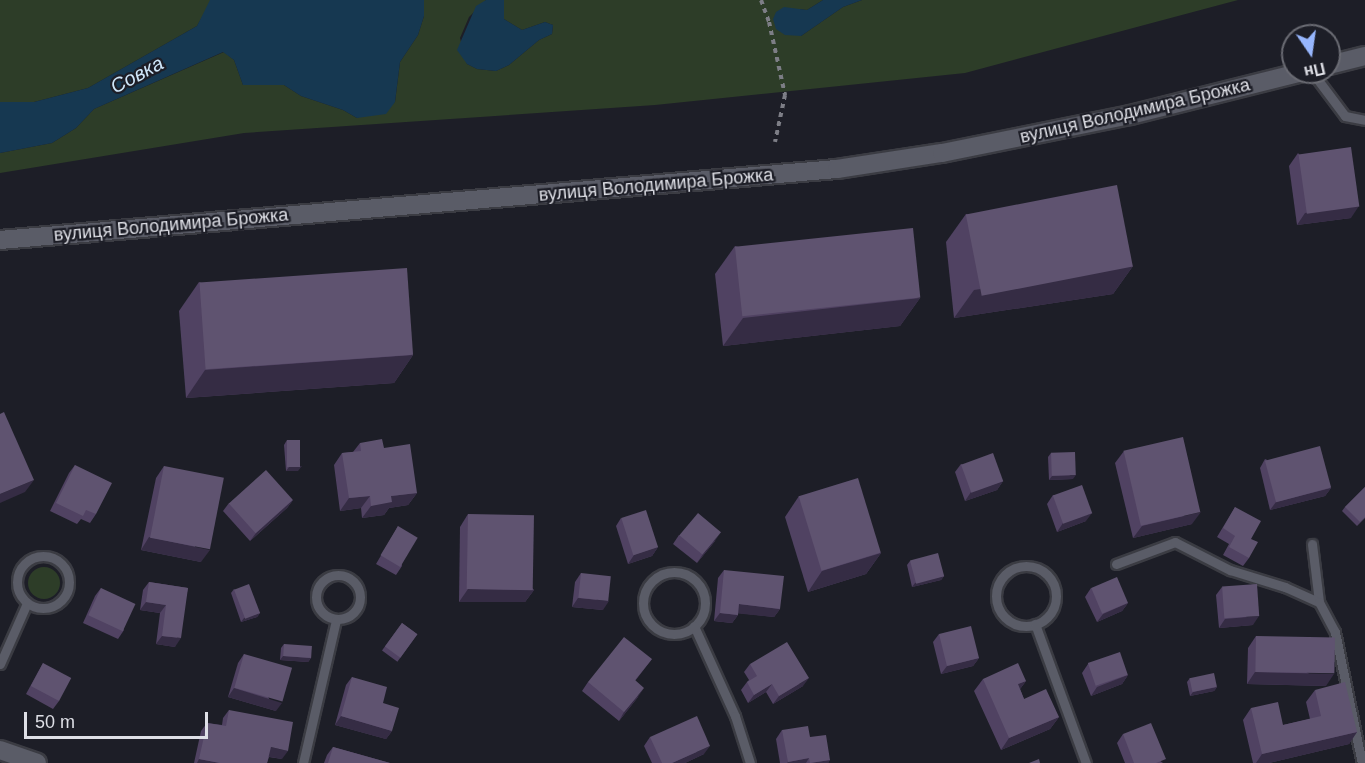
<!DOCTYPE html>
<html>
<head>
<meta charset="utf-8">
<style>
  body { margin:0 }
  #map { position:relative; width:1365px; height:763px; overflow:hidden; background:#1d1e27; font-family:Arial,sans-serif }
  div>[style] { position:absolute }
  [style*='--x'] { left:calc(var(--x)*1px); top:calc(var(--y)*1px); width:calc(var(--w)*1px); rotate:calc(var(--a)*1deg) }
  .green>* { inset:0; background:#2d3d28 }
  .round { border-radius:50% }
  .water>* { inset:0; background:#163851 }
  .path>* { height:4px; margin-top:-2px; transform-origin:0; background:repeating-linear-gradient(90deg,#7d7e86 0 4.5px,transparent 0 9px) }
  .roads { filter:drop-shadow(2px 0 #3b3c43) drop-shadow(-2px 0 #3b3c43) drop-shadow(0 2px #3b3c43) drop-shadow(0 -2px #3b3c43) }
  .lane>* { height:9px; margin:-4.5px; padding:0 4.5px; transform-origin:4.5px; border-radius:4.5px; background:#5a5c67 }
  .lane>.ring { margin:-4.5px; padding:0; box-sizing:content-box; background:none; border:9px solid #5a5c67; border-radius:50% }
  .secondary>* { height:18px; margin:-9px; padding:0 9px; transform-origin:9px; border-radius:9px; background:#5a5c67 }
  .wall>* { inset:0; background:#504262; transform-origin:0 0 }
  .shaded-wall>* { inset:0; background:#352c44 }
  .building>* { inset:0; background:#5f5370; transform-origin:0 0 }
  span { translate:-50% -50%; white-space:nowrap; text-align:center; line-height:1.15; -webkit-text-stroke:4.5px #1d1e27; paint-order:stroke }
  .street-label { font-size:18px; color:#dedfe6 }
  .water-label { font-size:20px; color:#cfe6f9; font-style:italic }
  .north { position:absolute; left:1281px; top:24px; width:60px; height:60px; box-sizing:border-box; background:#1d1e27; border:2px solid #6a6b73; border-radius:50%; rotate:167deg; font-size:16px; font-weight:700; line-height:24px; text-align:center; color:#dedfe6 }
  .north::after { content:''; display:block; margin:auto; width:21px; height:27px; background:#97b6fd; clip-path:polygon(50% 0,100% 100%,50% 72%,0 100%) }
  .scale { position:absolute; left:24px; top:712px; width:184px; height:27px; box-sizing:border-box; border:3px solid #dedfe6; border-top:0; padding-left:8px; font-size:18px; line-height:21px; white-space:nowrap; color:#dedfe6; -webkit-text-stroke:4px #1d1e27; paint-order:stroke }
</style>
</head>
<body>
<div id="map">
  <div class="green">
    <i style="clip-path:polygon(0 0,210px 0,211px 1px,197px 26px,88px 88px,34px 102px,9px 103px,0 102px)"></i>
    <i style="clip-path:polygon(424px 0,486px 0,469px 17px,460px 38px,467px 64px,477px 69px,496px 71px,509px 65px,539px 40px,552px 34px,553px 25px,545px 22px,522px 30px,504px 19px,504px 0,823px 0,807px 10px,798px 9px,801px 36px,843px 7px,862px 0,1238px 0,965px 73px,655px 105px,244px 133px,0 173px,0 153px,52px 143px,76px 128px,94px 109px,224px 52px,234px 60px,243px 85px,284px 85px,301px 96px,343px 110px,357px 118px,395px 102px,400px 62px,418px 35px,424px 16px)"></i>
    <i class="round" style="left:28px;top:567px;width:32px;height:32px"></i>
  </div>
  <div class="water">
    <i style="clip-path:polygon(210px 0,424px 0,424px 16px,418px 35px,400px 62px,395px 102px,386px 114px,357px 118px,343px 110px,301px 96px,284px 85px,243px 85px,234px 60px,223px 52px,94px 109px,76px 128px,52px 143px,0 153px,0 102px,34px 102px,88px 88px,197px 26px)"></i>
    <i style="clip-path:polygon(486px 0,504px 0,504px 19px,522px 30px,545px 22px,553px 25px,552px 34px,539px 40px,509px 65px,496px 71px,477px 69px,467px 64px,457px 50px,476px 6px)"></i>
    <i style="clip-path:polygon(823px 0,862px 0,843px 7px,801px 36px,785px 35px,776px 29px,773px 19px,776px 12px,784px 7px,807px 10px)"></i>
  </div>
  <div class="path">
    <i style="--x:761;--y:0;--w:23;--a:70"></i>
    <i style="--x:769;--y:22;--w:75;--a:77.6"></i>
    <i style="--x:785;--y:95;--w:48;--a:102"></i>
  </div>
  <div class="roads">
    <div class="lane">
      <i style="--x:1312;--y:72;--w:55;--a:53.1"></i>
      <i style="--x:1345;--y:116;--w:20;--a:11"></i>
      <i style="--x:1312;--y:544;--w:58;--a:83.1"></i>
      <i class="ring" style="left:17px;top:556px;width:43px;height:43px"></i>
      <i style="--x:1116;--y:564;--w:63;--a:-20.4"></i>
      <i style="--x:1175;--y:542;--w:62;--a:27"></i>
      <i style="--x:1230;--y:570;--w:58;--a:17.2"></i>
      <i style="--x:1285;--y:587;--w:37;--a:24"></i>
      <i style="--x:1319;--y:602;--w:34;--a:62"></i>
      <i style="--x:1335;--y:632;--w:134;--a:78.4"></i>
      <i class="ring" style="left:996px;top:566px;width:51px;height:51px"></i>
      <i class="ring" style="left:643px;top:572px;width:53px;height:53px"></i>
      <i class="ring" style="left:316px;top:575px;width:35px;height:35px"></i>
      <i style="--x:1035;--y:624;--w:148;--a:69.9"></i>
      <i style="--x:694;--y:626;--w:99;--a:65.5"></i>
      <i style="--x:735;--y:716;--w:49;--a:72.3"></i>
      <i style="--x:0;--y:664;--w:67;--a:-66.1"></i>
      <i style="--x:303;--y:763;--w:147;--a:-77"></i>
    </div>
    <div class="secondary">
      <i style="--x:1329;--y:65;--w:37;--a:-14"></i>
      <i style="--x:0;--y:240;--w:840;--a:-4.85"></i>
      <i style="--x:837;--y:169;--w:106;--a:-8.7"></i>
      <i style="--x:942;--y:153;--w:192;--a:-11.4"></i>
      <i style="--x:1130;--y:115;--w:178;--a:-14"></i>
      <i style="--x:0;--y:750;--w:39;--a:19"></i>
    </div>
  </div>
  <div class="wall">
    <i style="clip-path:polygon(1298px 153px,1351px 218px,1297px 225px,1289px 166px)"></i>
    <i style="clip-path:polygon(966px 214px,1133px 266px,1113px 294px,954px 318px,946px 242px)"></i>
    <i style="clip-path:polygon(735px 246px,920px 298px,900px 326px,723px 346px,715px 274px)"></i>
    <i style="clip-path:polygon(199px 282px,413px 355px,394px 383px,186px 398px,179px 311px)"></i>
    <i style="clip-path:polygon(287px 440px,298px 471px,286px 471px,284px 445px)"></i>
    <i style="clip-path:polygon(360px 443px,384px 448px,417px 493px,408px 505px,389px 508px,384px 515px,362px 518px,361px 508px,340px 511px,334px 465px,342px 453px,353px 452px)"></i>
    <i style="clip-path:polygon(1124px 451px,1192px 524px,1133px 538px,1115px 463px)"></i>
    <i style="clip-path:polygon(1051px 453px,1073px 479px,1049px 480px,1048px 457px)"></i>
    <i style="clip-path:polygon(1265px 459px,1331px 488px,1325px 496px,1270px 510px,1260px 468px)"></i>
    <i style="clip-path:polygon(961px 464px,1003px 481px,997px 490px,965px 501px,955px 472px)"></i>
    <i style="clip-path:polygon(75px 465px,96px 514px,90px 523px,81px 519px,77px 524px,50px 511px,69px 473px)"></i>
    <i style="clip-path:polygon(164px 466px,201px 562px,141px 550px,156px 478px)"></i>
    <i style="clip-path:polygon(1365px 487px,1365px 518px,1357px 526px,1342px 511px,1345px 507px)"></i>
    <i style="clip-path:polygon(1053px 495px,1086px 521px,1057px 532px,1047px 504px)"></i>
    <i style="clip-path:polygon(799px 496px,881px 553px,866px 574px,808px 592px,785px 517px)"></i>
    <i style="clip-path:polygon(293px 500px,287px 508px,250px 541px,223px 511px,229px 503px)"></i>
    <i style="clip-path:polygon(1235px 507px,1251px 539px,1249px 558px,1243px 566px,1223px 555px,1229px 544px,1217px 537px)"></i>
    <i style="clip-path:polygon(468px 514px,534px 590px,525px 602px,459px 602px,460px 527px)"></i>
    <i style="clip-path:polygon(621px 518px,658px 547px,652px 556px,628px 564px,616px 526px)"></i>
    <i style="clip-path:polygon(398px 526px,402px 566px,396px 575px,376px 564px,393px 535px)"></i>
    <i style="clip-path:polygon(679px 535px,715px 541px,697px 563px,673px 544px)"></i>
    <i style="clip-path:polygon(910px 561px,944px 576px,941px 580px,912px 587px,907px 565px)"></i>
    <i style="clip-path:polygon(724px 570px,780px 609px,774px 617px,738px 613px,738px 615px,732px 623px,714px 621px,718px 578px)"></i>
    <i style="clip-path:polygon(581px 573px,603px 610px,572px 607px,575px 582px)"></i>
    <i style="clip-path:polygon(149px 582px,188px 588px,175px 647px,156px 644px,160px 613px,140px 610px,143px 590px)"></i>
    <i style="clip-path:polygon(1222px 587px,1253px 625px,1219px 628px,1216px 595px)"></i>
    <i style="clip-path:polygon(101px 588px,124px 630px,118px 639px,83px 623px,95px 596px)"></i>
    <i style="clip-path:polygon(1091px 588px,1128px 603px,1122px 611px,1097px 622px,1085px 597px)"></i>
    <i style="clip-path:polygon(234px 589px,260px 613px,257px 617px,241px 622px,231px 593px)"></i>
    <i style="left:402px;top:623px;width:19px;height:34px;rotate:36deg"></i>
    <i style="clip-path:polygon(939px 634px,979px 658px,973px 666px,941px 674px,933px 642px)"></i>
    <i style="clip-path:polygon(1256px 636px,1326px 686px,1247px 684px,1248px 648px)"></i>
    <i style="clip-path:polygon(284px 644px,311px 658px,308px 662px,280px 660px,281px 648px)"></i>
    <i style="clip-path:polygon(244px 654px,276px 711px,228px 697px,238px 663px)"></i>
    <i style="clip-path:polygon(652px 659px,635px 681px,638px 697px,619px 721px,582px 691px,588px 682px)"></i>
    <i style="clip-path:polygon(43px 663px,59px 701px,53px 709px,26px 694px,38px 672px)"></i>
    <i style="clip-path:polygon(750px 664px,803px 686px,773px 704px,766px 692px,748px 703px,741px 690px,747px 682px,749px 680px,744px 672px)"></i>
    <i style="clip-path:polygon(1088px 664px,1128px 675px,1122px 684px,1091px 696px,1082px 673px)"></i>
    <i style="clip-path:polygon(352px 677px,392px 731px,386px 739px,335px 725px,346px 685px)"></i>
    <i style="clip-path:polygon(1190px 678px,1217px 687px,1214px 691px,1190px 696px,1187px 682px)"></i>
    <i style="clip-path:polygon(983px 679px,1026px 681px,1020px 689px,1024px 699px,1059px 717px,1050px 729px,1001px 750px,974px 691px)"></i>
    <i style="clip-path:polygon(1315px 690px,1357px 732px,1349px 744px,1269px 763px,1253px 763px,1243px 720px,1251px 708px,1283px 725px,1310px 719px,1306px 702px)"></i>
    <i style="clip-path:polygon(229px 710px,282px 759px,269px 757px,267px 763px,194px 763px,201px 731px,207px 723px,222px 725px,223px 718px)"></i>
    <i style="clip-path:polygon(782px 730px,810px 737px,830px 760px,828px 763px,780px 763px,776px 739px)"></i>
    <i style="clip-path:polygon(1123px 734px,1163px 763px,1125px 763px,1117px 743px)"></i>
    <i style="clip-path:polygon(650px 737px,704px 754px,685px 763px,652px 763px,644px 746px)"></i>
    <i style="clip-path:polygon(333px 747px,390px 763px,324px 763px,327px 755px)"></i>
  </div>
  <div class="shaded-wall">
    <i style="clip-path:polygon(1359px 206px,1351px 218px,1297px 225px,1305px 213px)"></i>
    <i style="clip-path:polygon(1133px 266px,1113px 294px,954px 318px,974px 290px)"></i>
    <i style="clip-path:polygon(920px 298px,900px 326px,723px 346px,743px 318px)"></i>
    <i style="clip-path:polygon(413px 355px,394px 383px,186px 398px,205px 370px)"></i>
    <i style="clip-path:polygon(302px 466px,298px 471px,286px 471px,289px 467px)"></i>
    <i style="clip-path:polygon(1076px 475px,1073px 479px,1049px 480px,1052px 476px)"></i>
    <i style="clip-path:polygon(34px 480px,25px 492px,0 503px,0 494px)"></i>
    <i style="clip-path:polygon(1003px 481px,997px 490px,965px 501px,971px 492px)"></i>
    <i style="clip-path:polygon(1331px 488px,1325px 496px,1270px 510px,1276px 502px)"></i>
    <i style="clip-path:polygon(417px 493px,408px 505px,389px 508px,384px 515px,362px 518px,371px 506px,391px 496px)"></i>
    <i style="clip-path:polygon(370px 496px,361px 508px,340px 511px,349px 498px)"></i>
    <i style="clip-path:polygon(293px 500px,287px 508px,250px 541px,256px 533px)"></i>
    <i style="clip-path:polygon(1201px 512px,1192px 524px,1133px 538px,1142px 526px)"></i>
    <i style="clip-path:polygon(1092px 513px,1086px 521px,1057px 532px,1063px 523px)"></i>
    <i style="clip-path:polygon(721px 532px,715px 541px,697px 563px,703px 554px)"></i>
    <i style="clip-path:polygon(149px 537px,210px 550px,201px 562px,141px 550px)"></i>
    <i style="clip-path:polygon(658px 547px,652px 556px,628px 564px,634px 555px)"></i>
    <i style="clip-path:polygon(881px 553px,866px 574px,808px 592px,822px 571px)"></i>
    <i style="clip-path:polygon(944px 576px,941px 580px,912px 587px,915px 583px)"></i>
    <i style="clip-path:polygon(468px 589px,534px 590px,525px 602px,459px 602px)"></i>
    <i style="clip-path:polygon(578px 598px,609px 601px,603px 610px,572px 607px)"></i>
    <i style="clip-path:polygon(146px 602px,166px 605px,160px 613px,140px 610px)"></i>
    <i style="clip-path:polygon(1128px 603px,1122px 611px,1097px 622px,1103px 614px)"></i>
    <i style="clip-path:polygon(739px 604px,780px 609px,774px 617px,733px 613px)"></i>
    <i style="clip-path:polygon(260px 613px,257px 617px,241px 622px,244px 618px)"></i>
    <i style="clip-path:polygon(720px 613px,738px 615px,732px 623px,714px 621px)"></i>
    <i style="clip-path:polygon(1259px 616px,1253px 625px,1219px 628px,1225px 619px)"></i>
    <i style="clip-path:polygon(162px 636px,181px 638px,175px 647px,156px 644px)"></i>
    <i style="clip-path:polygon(283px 656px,311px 658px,308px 662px,280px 660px)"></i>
    <i style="clip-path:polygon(979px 658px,973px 666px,941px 674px,947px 666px)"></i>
    <i style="clip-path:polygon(1255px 672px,1334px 674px,1326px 686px,1247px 684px)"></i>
    <i style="clip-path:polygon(1128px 675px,1122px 684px,1091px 696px,1097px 687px)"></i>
    <i style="clip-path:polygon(809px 678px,803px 686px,773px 704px,779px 696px)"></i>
    <i style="clip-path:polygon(1026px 681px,1017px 693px,1018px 684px)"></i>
    <i style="clip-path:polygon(772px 684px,766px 692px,748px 703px,754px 695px)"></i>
    <i style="clip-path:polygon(1217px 687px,1214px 691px,1190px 696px,1193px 692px)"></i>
    <i style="clip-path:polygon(234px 688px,282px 703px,276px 711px,228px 697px)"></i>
    <i style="clip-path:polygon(644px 688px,638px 697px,619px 721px,624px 712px)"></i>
    <i style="clip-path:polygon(341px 716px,392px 731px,386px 739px,335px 725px)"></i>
    <i style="clip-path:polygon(1059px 717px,1050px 729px,1001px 750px,1009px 738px)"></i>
    <i style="clip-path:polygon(1357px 732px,1349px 744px,1269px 763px,1256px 763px,1262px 754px)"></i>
    <i style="clip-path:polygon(710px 746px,704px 754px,685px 763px,672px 763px)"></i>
    <i style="clip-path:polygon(271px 747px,288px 751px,282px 759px,265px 756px)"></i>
    <i style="clip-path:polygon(809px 758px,806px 763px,787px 763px,788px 762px)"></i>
    <i style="clip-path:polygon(199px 759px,220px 763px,197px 763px)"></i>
    <i style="clip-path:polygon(830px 760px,828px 763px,810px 763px)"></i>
  </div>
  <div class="building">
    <i style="left:1351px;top:147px;width:60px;height:53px;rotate:82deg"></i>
    <i style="left:1117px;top:185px;width:83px;height:154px;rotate:79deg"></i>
    <i style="left:913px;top:228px;width:70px;height:179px;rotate:84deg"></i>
    <i style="left:407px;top:268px;width:87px;height:208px;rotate:86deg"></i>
    <i style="clip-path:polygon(4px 412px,34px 480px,0 494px,0 414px)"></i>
    <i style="left:1183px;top:437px;width:77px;height:61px;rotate:77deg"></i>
    <i style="clip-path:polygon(382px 439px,384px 448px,410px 444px,417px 493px,391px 496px,392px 502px,371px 506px,370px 496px,349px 498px,342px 453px,361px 451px,360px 443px)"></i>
    <i style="left:287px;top:440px;width:13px;height:27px"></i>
    <i style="left:1320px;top:446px;width:43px;height:57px;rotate:75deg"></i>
    <i style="left:1075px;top:452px;width:23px;height:24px;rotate:88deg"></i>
    <i style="left:993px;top:453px;width:30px;height:34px;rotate:70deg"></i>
    <i style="clip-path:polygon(75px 465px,112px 483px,96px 514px,86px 510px,83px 516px,56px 503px)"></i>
    <i style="left:164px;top:466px;width:61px;height:73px;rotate:11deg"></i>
    <i style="left:266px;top:470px;width:40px;height:50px;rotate:48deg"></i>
    <i style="left:858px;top:478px;width:78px;height:62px;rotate:73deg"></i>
    <i style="left:1082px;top:485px;width:30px;height:31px;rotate:70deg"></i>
    <i style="clip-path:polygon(1365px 487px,1365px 517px,1360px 522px,1345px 507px)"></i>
    <i style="clip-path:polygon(1235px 507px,1261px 521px,1251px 539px,1258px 542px,1249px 558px,1229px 547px,1235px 536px,1223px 528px)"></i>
    <i style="left:646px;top:510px;width:39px;height:26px;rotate:72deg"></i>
    <i style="left:698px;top:513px;width:30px;height:29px;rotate:40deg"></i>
    <i style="left:468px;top:514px;width:66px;height:75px;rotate:1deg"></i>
    <i style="left:398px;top:526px;width:23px;height:34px;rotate:31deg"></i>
    <i style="left:938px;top:553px;width:24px;height:29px;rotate:75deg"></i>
    <i style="clip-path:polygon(724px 570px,784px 576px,780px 609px,739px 604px,738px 615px,720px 613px)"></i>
    <i style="left:581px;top:573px;width:30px;height:25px;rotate:6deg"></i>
    <i style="left:1117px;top:577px;width:28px;height:28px;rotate:67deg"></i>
    <i style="clip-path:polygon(149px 582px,188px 588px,181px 638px,162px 636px,166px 605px,146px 602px)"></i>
    <i style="left:249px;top:584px;width:31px;height:16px;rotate:69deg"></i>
    <i style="left:1257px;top:584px;width:32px;height:35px;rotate:86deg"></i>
    <i style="left:101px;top:588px;width:38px;height:30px;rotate:25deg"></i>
    <i style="left:402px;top:623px;width:19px;height:29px;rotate:36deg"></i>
    <i style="left:971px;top:626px;width:33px;height:33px;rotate:76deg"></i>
    <i style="left:1256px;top:636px;width:79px;height:36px;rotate:1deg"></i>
    <i style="clip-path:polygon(624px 637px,652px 659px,635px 680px,644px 688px,624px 712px,588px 682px)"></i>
    <i style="clip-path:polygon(787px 642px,809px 678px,779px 696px,772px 684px,754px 695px,747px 682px,757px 676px,750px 664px)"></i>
    <i style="left:284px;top:644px;width:28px;height:12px;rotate:4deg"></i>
    <i style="left:1120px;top:652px;width:24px;height:34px;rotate:71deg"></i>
    <i style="left:244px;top:654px;width:50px;height:35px;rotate:16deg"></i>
    <i style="left:43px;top:663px;width:32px;height:26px;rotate:28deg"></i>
    <i style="clip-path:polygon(1018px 663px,1026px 681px,1018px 684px,1024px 699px,1046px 689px,1059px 717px,1009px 738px,983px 679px)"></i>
    <i style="left:1214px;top:673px;width:14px;height:25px;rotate:78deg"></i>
    <i style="clip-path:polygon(352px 677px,387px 687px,383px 703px,399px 708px,392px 731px,341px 716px)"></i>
    <i style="clip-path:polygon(1345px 682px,1357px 732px,1262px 754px,1251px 708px,1278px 702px,1283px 725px,1321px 716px,1315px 690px)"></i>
    <i style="clip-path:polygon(229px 710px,293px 722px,288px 751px,271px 747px,267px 763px,220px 763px,199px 759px,207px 723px,226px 726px)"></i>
    <i style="clip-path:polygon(697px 716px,710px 746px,672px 763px,662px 763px,650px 737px)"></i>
    <i style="clip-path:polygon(1151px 723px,1166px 759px,1156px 763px,1134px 763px,1123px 734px)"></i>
    <i style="clip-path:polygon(808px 726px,810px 737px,826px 735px,830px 760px,810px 763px,809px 758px,788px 762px,782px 730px)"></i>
    <i style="clip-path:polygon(333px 747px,390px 763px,328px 763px)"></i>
    <i style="clip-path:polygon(1039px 759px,1040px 763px,1029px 763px)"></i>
  </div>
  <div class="street-label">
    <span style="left:1135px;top:111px;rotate:-13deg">вулиця Володимира Брожка</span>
    <span style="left:656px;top:185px;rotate:-5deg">вулиця Володимира Брожка</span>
    <span style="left:171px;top:225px;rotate:-5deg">вулиця Володимира Брожка</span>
  </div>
  <div class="water-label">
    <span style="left:137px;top:75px;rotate:-28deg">Совка</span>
  </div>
  <div class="north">Пн</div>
  <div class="scale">50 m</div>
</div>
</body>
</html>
